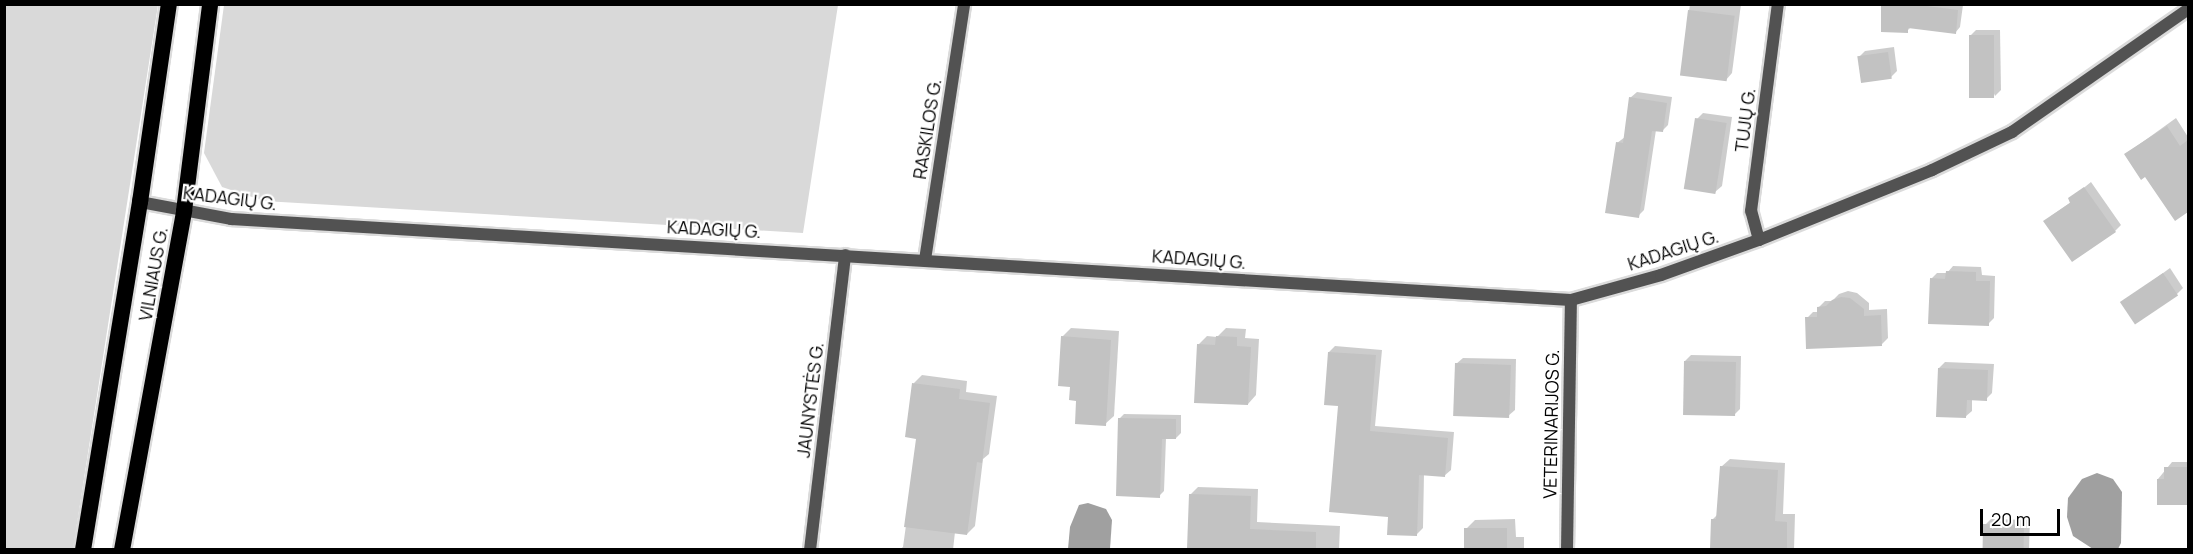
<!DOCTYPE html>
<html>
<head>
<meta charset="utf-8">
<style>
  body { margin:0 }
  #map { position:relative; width:2193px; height:554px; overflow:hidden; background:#fff; font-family:Manrope,sans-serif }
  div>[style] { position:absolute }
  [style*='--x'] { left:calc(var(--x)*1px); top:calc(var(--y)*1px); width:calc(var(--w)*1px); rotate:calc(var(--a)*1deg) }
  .green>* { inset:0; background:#d9d9d9 }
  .water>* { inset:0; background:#a0a0a0 }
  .shadow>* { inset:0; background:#0003 }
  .building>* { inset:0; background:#c2c2c2; transform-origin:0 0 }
  .roads { filter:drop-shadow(2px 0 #dbdbdb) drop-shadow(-2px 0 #dbdbdb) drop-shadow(0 2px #dbdbdb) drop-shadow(0 -2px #dbdbdb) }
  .minor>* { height:12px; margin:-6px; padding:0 6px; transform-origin:6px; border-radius:6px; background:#525252 }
  .trunk>* { height:16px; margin:-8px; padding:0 8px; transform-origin:8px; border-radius:8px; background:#000 }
  span { translate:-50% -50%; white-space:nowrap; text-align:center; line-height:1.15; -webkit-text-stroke:4.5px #fff; paint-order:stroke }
  .street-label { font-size:18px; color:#000 }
  .frame { position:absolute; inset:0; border:6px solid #000; pointer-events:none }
  .scale { position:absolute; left:1980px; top:509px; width:80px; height:27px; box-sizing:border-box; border:3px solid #000; border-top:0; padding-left:8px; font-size:18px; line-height:21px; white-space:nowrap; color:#000; -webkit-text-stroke:4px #fff; paint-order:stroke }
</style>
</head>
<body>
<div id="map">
  <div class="green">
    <i style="clip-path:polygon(4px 5px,158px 5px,73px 549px,5px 549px)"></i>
    <i style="clip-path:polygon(224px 5px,838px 5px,803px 233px,264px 201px,222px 187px,204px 153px)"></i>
  </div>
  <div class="water">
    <i style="clip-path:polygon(2097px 473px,2113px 479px,2122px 492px,2121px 543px,2118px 549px,2093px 549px,2073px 536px,2067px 517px,2068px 498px,2082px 479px)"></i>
    <i style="clip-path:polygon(1088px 503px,1106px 509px,1112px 520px,1110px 549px,1068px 549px,1070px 527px,1079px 505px)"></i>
  </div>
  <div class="shadow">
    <i style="clip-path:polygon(1690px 4px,1741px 4px,1732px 73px,1726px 80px,1681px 73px)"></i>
    <i style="clip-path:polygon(1883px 4px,1963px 5px,1960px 27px,1955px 33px,1911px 27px,1907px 31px)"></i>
    <i style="clip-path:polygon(1976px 30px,2000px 30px,2001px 90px,1995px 96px,1970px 36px)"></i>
    <i style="clip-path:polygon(1894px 47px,1897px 71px,1891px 77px,1859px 57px,1865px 51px)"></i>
    <i style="clip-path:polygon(1637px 92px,1672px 97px,1668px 125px,1662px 131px,1656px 130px,1644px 210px,1638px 216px,1617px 143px,1625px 137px,1630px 98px)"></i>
    <i style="clip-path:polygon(1703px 113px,1732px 117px,1722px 186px,1715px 192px,1697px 119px)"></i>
    <i style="clip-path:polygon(2176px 118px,2188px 137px,2188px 210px,2175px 219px,2146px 174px,2126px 154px)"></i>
    <i style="clip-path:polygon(2091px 182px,2121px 225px,2115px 231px,2051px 216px,2071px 202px,2070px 199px)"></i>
    <i style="clip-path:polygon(1953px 266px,1981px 267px,1982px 275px,1995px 276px,1994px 318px,1988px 324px,1931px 279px,1937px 273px,1947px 273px)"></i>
    <i style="clip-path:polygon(2170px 268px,2183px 288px,2177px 294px,2122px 303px)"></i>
    <i style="clip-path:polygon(1848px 291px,1857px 293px,1869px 303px,1869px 310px,1887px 309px,1888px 338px,1882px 344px,1807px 318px,1813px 312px,1819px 312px,1819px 307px,1825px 301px,1832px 301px,1839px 294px)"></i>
    <i style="clip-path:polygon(1071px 328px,1119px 331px,1114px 416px,1105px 424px,1071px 385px,1062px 337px)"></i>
    <i style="clip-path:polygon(1226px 328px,1246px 329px,1245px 338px,1259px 339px,1256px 395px,1248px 404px,1198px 345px,1207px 336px,1217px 337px)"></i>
    <i style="clip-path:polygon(1335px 346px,1382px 350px,1375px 426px,1454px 432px,1451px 470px,1444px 476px,1424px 474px,1423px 528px,1417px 534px,1389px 515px,1340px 405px,1329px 352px)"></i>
    <i style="clip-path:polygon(1691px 355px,1741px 356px,1740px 409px,1734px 415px,1685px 361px)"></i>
    <i style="clip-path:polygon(1463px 358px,1516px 359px,1515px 410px,1508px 416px,1456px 364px)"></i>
    <i style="clip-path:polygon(1945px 362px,1994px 364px,1992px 393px,1986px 399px,1972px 399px,1972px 411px,1965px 417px,1939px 368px)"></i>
    <i style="clip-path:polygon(922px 375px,967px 381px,966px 392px,997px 396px,989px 454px,983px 459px,975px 526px,967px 534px,955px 532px,953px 550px,899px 550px,903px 547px,918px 438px,914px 383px)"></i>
    <i style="clip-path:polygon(1124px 414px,1181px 415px,1181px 433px,1176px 438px,1166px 438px,1164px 491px,1159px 496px,1119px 419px)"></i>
    <i style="clip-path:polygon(1730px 459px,1785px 463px,1783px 514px,1795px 514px,1794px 550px,1711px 550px,1712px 520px,1718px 514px,1721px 467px)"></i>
    <i style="clip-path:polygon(2172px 462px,2188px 462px,2188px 504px,2158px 504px,2158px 479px)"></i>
    <i style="clip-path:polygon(1198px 487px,1258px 489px,1257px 522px,1340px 526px,1339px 550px,1189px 549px,1190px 495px)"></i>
    <i style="clip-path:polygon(1515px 519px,1516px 537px,1524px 537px,1524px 550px,1466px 550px,1466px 529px,1475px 520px)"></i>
    <i style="clip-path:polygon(1991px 519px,2030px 520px,2029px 550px,1985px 550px,1985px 525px)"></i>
  </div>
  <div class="building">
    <i style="clip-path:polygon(1881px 4px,1911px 4px,1958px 10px,1956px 34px,1908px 28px,1908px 33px,1881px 32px)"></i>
    <i style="left:1688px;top:10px;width:47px;height:66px;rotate:7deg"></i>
    <i style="left:1969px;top:35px;width:25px;height:63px"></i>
    <i style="left:1888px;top:52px;width:27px;height:31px;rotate:82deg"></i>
    <i style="clip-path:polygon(1629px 97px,1667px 103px,1663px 132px,1652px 131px,1639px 218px,1605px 213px,1616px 142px,1623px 143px)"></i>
    <i style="left:1695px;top:118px;width:32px;height:72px;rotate:9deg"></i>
    <i style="clip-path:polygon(2167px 126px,2180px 146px,2188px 140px,2188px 212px,2175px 221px,2145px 177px,2141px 180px,2124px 154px)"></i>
    <i style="clip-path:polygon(2084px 187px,2116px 232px,2072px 262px,2043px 221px,2070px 203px,2068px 198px)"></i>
    <i style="clip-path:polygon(1946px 271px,1976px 272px,1976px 281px,1990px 281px,1989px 326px,1928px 324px,1930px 278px,1945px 279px)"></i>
    <i style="left:2163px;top:273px;width:27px;height:52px;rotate:56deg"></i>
    <i style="clip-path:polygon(1841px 297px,1850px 298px,1864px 309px,1864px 316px,1881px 315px,1882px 346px,1806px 349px,1805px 317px,1817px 317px,1817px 307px,1826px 306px,1832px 300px)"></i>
    <i style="clip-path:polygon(1061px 336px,1111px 340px,1106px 426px,1075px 424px,1076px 401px,1069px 400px,1070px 387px,1058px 386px)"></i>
    <i style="clip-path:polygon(1216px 336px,1237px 337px,1237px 346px,1251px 347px,1248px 405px,1194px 403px,1197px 344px,1215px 345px)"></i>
    <i style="clip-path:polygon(1328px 352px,1376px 355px,1370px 431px,1448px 438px,1445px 477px,1419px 475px,1417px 536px,1387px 535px,1388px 517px,1329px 512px,1338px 406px,1324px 405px)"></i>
    <i style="left:1684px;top:361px;width:52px;height:54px;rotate:1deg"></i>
    <i style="left:1455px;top:363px;width:56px;height:53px;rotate:2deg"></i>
    <i style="clip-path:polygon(1938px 368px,1988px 370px,1987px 401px,1967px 400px,1966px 418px,1936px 417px)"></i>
    <i style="clip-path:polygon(912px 383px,960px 389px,959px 399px,990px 403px,982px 463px,977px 462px,967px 535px,904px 527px,916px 439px,905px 437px)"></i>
    <i style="clip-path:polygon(1118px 418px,1176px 419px,1176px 439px,1162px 439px,1160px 498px,1116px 496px)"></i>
    <i style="clip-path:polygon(1720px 466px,1778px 470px,1775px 521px,1787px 522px,1787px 549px,1710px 549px,1711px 519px,1716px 519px)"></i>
    <i style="clip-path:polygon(2164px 467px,2188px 467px,2188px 505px,2157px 505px,2157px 479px,2164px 479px)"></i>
    <i style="clip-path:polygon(1189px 494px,1251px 496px,1250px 529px,1316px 532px,1316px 549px,1187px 549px)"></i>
    <i style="left:1983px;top:524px;width:41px;height:25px;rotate:1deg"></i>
    <i style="left:1464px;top:528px;width:43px;height:21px"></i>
  </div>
  <div class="roads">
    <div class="minor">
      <i style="--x:140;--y:202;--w:93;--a:10.6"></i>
      <i style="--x:231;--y:219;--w:1342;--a:3.46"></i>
      <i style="--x:1571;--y:300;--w:93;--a:-15.5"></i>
      <i style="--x:1661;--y:275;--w:104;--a:-19.7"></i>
      <i style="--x:1759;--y:240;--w:187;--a:-22"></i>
      <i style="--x:1932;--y:170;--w:89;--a:-25.4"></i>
      <i style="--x:2012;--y:132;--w:215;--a:-34.9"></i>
      <i style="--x:1759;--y:240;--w:30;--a:-105"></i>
      <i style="--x:1751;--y:211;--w:209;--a:-82.6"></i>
      <i style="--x:925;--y:260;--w:259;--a:-81.3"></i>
      <i style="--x:810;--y:550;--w:297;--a:-83.2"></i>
      <i style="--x:1567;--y:550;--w:250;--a:-89.1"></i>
    </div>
    <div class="trunk">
      <i style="--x:83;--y:550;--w:353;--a:-80.7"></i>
      <i style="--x:140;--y:202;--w:200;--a:-81.7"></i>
      <i style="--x:122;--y:550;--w:345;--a:-79.6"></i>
      <i style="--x:184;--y:211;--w:209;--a:-82.8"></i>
    </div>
  </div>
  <div class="street-label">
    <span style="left:1745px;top:120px;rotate:-83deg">TUJŲ G.</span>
    <span style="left:927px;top:129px;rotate:-81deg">RASKILOS G.</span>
    <span style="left:230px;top:198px;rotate:7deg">KADAGIŲ G.</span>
    <span style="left:714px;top:229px;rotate:3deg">KADAGIŲ G.</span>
    <span style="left:1673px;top:250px;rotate:-18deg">KADAGIŲ G.</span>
    <span style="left:1199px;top:259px;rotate:4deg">KADAGIŲ G.</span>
    <span style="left:153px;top:274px;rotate:-80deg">VILNIAUS G.</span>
    <span style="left:810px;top:400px;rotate:-83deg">JAUNYSTĖS G.</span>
    <span style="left:1551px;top:424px;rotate:-89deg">VETERINARIJOS G.</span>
  </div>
  <div class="frame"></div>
  <div class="scale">20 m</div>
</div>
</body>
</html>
